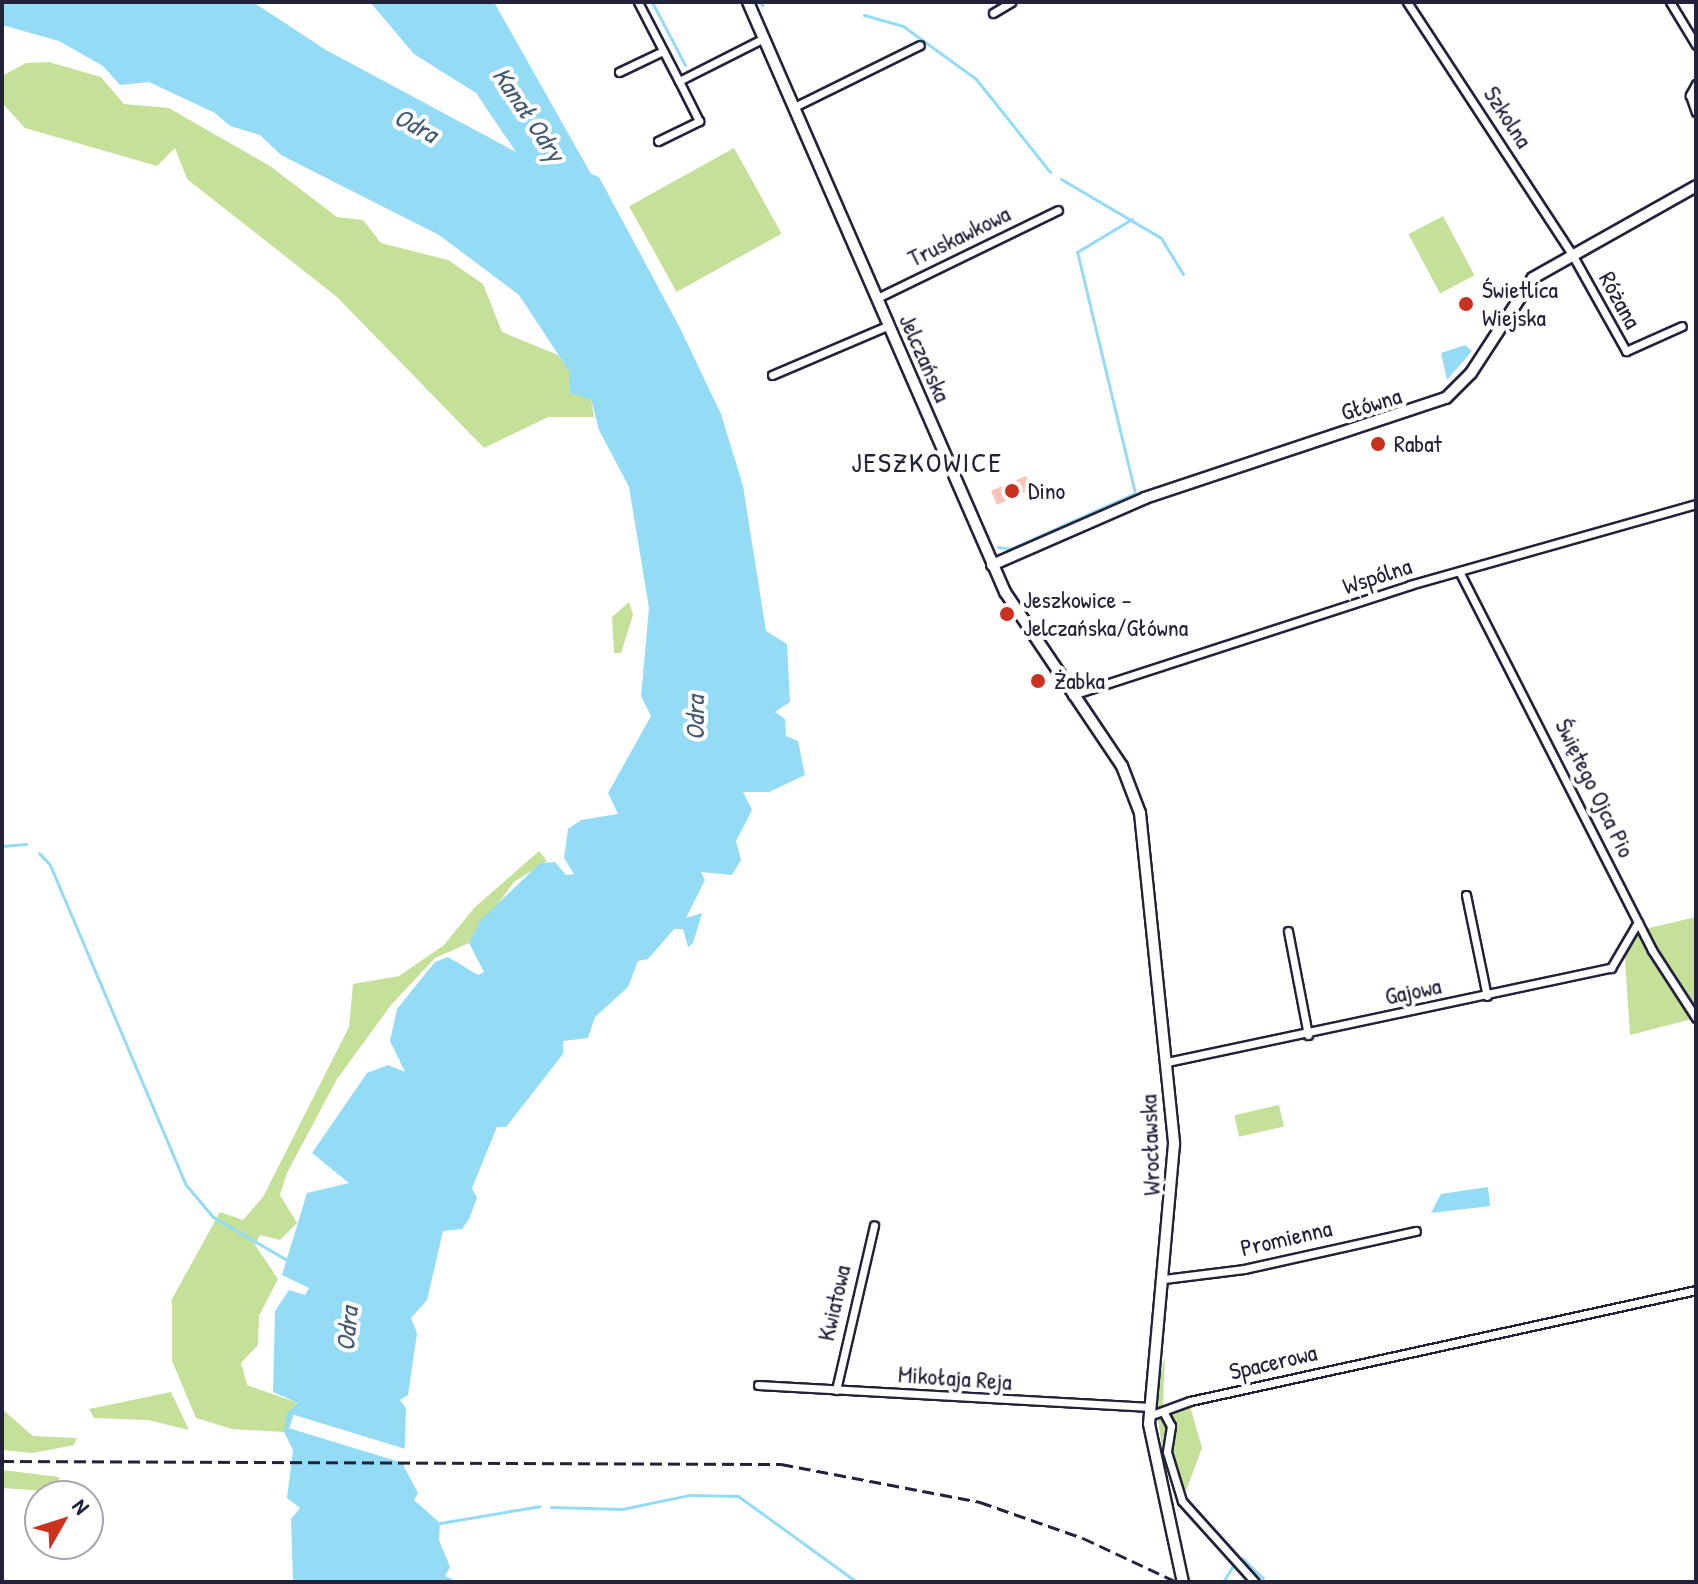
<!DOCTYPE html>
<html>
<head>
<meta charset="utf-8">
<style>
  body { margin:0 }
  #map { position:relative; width:1698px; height:1584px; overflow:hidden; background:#fff; font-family:"Patrick Hand",sans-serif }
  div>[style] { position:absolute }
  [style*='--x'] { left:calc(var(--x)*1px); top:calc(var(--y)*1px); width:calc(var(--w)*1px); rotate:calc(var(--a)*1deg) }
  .green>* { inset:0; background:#c5e199; transform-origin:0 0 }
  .water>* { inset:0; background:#94dbf6 }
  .pier>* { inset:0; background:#fff; transform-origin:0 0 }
  .stream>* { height:3px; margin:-1.5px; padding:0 1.5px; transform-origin:1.5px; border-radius:1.5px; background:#94dbf6 }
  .building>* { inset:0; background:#fdc2b8; transform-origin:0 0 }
  .roads { filter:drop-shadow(2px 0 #22223b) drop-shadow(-2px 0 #22223b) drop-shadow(0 2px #22223b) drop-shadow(0 -2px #22223b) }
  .street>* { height:7px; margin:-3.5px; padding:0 3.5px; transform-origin:3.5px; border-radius:3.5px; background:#fff }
  .secondary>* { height:10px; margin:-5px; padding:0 5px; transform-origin:5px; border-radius:5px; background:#fff }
  .rail>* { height:3px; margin-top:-1.5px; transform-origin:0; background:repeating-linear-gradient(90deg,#22223b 0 12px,transparent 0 18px) }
  .dots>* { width:22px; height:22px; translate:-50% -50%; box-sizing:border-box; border:4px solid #fff; border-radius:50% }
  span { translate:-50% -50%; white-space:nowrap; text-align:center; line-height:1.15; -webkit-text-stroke:8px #fff; paint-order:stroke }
  .street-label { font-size:24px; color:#22223b }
  .poi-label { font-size:24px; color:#22223b }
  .left { translate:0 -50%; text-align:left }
  .water-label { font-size:26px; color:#445a73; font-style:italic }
  .quarter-label { font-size:28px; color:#22223b; letter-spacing:2px }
  .frame { position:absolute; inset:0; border:4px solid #22223b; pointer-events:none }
  .north { position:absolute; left:24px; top:1480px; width:80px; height:80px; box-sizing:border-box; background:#fff; border:2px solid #a7a7b1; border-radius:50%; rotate:51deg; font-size:22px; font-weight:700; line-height:32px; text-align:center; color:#22223b }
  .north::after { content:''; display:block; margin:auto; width:28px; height:36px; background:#c8321e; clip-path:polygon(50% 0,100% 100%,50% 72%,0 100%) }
</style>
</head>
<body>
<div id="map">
  <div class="green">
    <i style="clip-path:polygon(49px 62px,101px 77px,124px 104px,169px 108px,270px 166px,337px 217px,363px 220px,381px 243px,448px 260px,483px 284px,502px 332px,558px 355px,591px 399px,594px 417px,548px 417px,484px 448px,337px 297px,187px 179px,175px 148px,157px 166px,25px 128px,2px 103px,2px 76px,26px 63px)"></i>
    <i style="left:734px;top:148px;width:98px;height:120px;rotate:61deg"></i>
    <i style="left:1443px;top:216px;width:67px;height:39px;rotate:62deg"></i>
    <i style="clip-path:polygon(629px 602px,633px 615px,621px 653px,614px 653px,612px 617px)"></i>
    <i style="clip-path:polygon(539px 851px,547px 861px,514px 882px,469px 943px,435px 958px,391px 1005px,337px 1079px,287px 1173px,280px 1195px,297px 1223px,280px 1240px,260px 1235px,255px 1245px,278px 1279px,259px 1316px,258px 1345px,241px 1363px,247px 1385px,298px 1403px,284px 1432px,232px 1429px,196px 1418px,172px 1361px,172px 1299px,220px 1212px,243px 1220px,263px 1197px,349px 1027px,353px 984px,399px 976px,444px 945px,474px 908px)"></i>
    <i style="clip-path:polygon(1696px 917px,1696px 1018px,1630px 1035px,1624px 945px,1636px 931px)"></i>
    <i style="left:1279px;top:1105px;width:22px;height:46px;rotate:77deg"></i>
    <i style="clip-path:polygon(1165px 1356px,1163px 1405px,1188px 1399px,1202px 1448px,1186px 1491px,1171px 1461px,1164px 1462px,1155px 1397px)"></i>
    <i style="clip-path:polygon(171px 1392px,189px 1430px,148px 1420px,94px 1418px,89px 1409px)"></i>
    <i style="clip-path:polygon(2px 1409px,33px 1436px,77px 1438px,74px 1445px,33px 1453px,2px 1450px)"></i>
    <i style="clip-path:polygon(2px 1470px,59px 1477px,60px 1492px,2px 1488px)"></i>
  </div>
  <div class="water">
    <i style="clip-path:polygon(2px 2px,253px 2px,326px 50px,516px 152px,476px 93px,414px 54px,370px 2px,494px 2px,591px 174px,599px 177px,680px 328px,721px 414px,743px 486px,766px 631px,787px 644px,790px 702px,775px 712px,785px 719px,786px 736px,798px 741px,805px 775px,769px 792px,743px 792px,752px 810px,736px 841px,741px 860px,732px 875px,701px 872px,705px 880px,686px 918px,702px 913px,693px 943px,688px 947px,683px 929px,674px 929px,648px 959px,638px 961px,628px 987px,595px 1017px,588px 1038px,563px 1041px,563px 1054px,506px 1127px,497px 1127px,472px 1188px,477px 1198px,469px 1219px,462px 1229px,443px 1231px,427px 1300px,411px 1318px,417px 1333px,408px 1395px,400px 1400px,406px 1408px,404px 1467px,418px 1493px,414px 1500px,440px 1523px,439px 1540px,450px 1567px,445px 1576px,458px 1582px,293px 1582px,291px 1519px,300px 1508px,287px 1498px,293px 1450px,284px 1432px,287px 1413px,298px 1403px,273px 1392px,275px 1311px,289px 1290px,305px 1295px,309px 1288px,282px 1275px,307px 1193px,349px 1183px,312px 1153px,367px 1073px,388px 1065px,405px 1072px,390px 1041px,397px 1009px,435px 962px,448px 957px,478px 975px,484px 972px,469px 943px,480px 921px,540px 863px,555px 862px,566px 875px,574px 874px,564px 858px,568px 829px,581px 820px,618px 814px,608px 793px,651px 716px,641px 696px,649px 608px,629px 487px,599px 430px,591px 399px,570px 393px,569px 371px,519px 295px,439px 235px,281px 155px,260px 135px,230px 126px,215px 113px,149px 82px,120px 85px,103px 66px,59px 41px,2px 25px)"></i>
    <i style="clip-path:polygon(1465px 345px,1472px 351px,1447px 380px,1441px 353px)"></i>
    <i style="clip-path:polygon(1488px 1187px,1490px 1206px,1431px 1213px,1441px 1194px)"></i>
  </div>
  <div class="pier">
    <i style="left:412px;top:1451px;width:14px;height:124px;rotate:107deg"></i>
  </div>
  <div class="stream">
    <i style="--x:652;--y:2;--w:71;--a:62.4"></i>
    <i style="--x:760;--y:2;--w:4;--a:56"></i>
    <i style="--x:864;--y:15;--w:41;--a:15.8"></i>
    <i style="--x:903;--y:26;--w:90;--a:36"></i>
    <i style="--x:976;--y:79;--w:119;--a:51.5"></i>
    <i style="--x:1061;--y:179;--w:116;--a:30.5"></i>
    <i style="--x:1161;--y:238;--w:42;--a:58.6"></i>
    <i style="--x:998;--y:547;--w:12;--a:9"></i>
    <i style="--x:1010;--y:549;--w:137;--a:-24.1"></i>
    <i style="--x:1135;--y:493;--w:248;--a:-103.5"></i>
    <i style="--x:1077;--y:252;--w:64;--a:-31"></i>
    <i style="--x:2;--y:846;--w:24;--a:-5"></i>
    <i style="--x:39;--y:853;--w:16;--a:47"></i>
    <i style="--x:50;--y:865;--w:348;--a:67"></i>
    <i style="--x:186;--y:1185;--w:42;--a:49.8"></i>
    <i style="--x:213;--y:1217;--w:86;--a:30.2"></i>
    <i style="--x:551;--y:1507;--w:71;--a:1.6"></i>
    <i style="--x:622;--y:1509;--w:68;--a:-11.8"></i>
    <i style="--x:689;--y:1495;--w:49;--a:1.2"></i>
    <i style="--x:738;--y:1496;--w:147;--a:35.9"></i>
    <i style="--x:440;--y:1523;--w:101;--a:-9.6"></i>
    <i style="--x:1242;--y:1558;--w:29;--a:44"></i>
    <i style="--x:1223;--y:1582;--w:17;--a:-59"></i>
  </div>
  <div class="building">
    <i style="left:1026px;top:476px;width:15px;height:38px;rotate:67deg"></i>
  </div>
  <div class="roads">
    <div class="street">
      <i style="--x:638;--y:2;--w:89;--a:62.6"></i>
      <i style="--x:679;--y:81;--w:95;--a:-26.8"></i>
      <i style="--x:1407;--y:2;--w:303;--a:56.8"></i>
      <i style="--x:1573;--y:256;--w:109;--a:60.8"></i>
      <i style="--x:1626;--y:351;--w:61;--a:-24.1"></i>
      <i style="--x:1670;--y:2;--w:50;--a:58.8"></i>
      <i style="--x:993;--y:13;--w:21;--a:-31"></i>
      <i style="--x:619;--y:72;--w:49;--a:-25.5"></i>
      <i style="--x:1696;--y:84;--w:13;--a:119"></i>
      <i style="--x:1690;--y:95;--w:18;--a:71"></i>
      <i style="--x:794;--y:107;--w:140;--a:-26.2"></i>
      <i style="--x:658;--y:141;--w:46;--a:-26"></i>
      <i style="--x:699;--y:121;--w:45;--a:-116.6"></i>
      <i style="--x:877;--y:298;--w:201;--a:-25.9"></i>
      <i style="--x:772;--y:375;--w:127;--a:-23.1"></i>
      <i style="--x:1461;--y:575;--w:421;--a:63"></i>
      <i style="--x:1652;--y:950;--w:81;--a:57.1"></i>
      <i style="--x:1072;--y:695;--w:355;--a:-18"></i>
      <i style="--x:1410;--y:585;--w:297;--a:-15.8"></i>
      <i style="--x:1466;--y:895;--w:103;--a:78.3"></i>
      <i style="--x:1288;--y:931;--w:106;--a:79.1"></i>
      <i style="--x:1167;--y:1062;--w:454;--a:-12"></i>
      <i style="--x:1611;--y:968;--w:53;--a:-59.6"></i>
      <i style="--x:1164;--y:1279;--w:81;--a:-7.1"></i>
      <i style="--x:1244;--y:1269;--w:176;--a:-12.5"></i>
      <i style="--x:758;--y:1385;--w:393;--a:3.2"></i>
      <i style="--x:836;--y:1390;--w:169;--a:-77"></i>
      <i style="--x:1163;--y:1411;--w:17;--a:62"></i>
      <i style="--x:1171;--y:1426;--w:26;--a:99"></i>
      <i style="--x:1167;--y:1452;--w:51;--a:73"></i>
      <i style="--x:1182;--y:1501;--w:109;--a:48"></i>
      <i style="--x:1149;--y:1416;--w:44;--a:-20.1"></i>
      <i style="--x:1190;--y:1401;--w:518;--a:-12.37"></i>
    </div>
    <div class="secondary">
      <i style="--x:748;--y:2;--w:644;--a:66.46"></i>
      <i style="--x:1005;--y:592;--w:210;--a:56.1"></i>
      <i style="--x:1122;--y:766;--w:50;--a:69"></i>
      <i style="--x:1140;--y:813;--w:333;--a:84.1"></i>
      <i style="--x:1174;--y:1144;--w:281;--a:95.1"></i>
      <i style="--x:1149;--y:1424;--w:162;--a:77.9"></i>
      <i style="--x:992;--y:565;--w:167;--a:-23.6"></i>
      <i style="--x:1145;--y:498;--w:317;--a:-18.4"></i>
      <i style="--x:1446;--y:398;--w:35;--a:-45"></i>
      <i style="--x:1471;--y:373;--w:113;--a:-56.9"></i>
      <i style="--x:1533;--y:278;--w:187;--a:-29.4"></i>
    </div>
  </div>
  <div class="rail">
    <i style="--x:2;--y:1461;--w:779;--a:0.22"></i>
    <i style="--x:781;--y:1464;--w:203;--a:10.8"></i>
    <i style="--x:980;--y:1502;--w:109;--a:19.3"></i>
    <i style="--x:1083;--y:1538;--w:104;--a:25.1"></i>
  </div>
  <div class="dots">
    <i style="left:1466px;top:304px;background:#c8321e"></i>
    <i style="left:1378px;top:444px;background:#c8321e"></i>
    <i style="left:1012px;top:491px;background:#c8321e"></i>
    <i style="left:1007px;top:614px;background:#c8321e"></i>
    <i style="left:1038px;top:681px;background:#c8321e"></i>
  </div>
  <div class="street-label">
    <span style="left:1508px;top:117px;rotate:57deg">Szkolna</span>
    <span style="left:959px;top:236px;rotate:-26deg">Truskawkowa</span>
    <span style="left:1620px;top:300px;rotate:61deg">Różana</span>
    <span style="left:925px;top:358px;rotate:66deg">Jelczańska</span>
    <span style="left:1371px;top:404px;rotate:-17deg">Główna</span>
    <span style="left:1377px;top:576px;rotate:-18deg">Wspólna</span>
    <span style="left:1595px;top:788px;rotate:64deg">Świętego Ojca Pio</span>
    <span style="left:1413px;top:991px;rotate:-12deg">Gajowa</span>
    <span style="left:1150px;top:1145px;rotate:-92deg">Wrocławska</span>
    <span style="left:1286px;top:1238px;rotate:-13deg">Promienna</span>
    <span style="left:834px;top:1303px;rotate:-77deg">Kwiatowa</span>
    <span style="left:1273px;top:1362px;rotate:-13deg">Spacerowa</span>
    <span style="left:955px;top:1378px;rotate:4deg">Mikołaja Reja</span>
  </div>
  <div class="poi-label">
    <span class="left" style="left:1482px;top:304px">Świetlica<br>Wiejska</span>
    <span class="left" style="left:1394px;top:444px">Rabat</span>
    <span class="left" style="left:1028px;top:491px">Dino</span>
    <span class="left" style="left:1023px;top:614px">Jeszkowice –<br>Jelczańska/Główna</span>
    <span class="left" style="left:1054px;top:681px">Żabka</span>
  </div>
  <div class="water-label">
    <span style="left:529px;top:114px;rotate:56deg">Kanał Odry</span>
    <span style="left:416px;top:125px;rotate:28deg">Odra</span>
    <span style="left:695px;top:718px;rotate:-90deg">Odra</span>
    <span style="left:347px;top:1329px;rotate:-85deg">Odra</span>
  </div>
  <div class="quarter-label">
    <span style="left:927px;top:462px">JESZKOWICE</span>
  </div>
  <div class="frame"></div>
  <div class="north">N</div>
</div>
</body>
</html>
